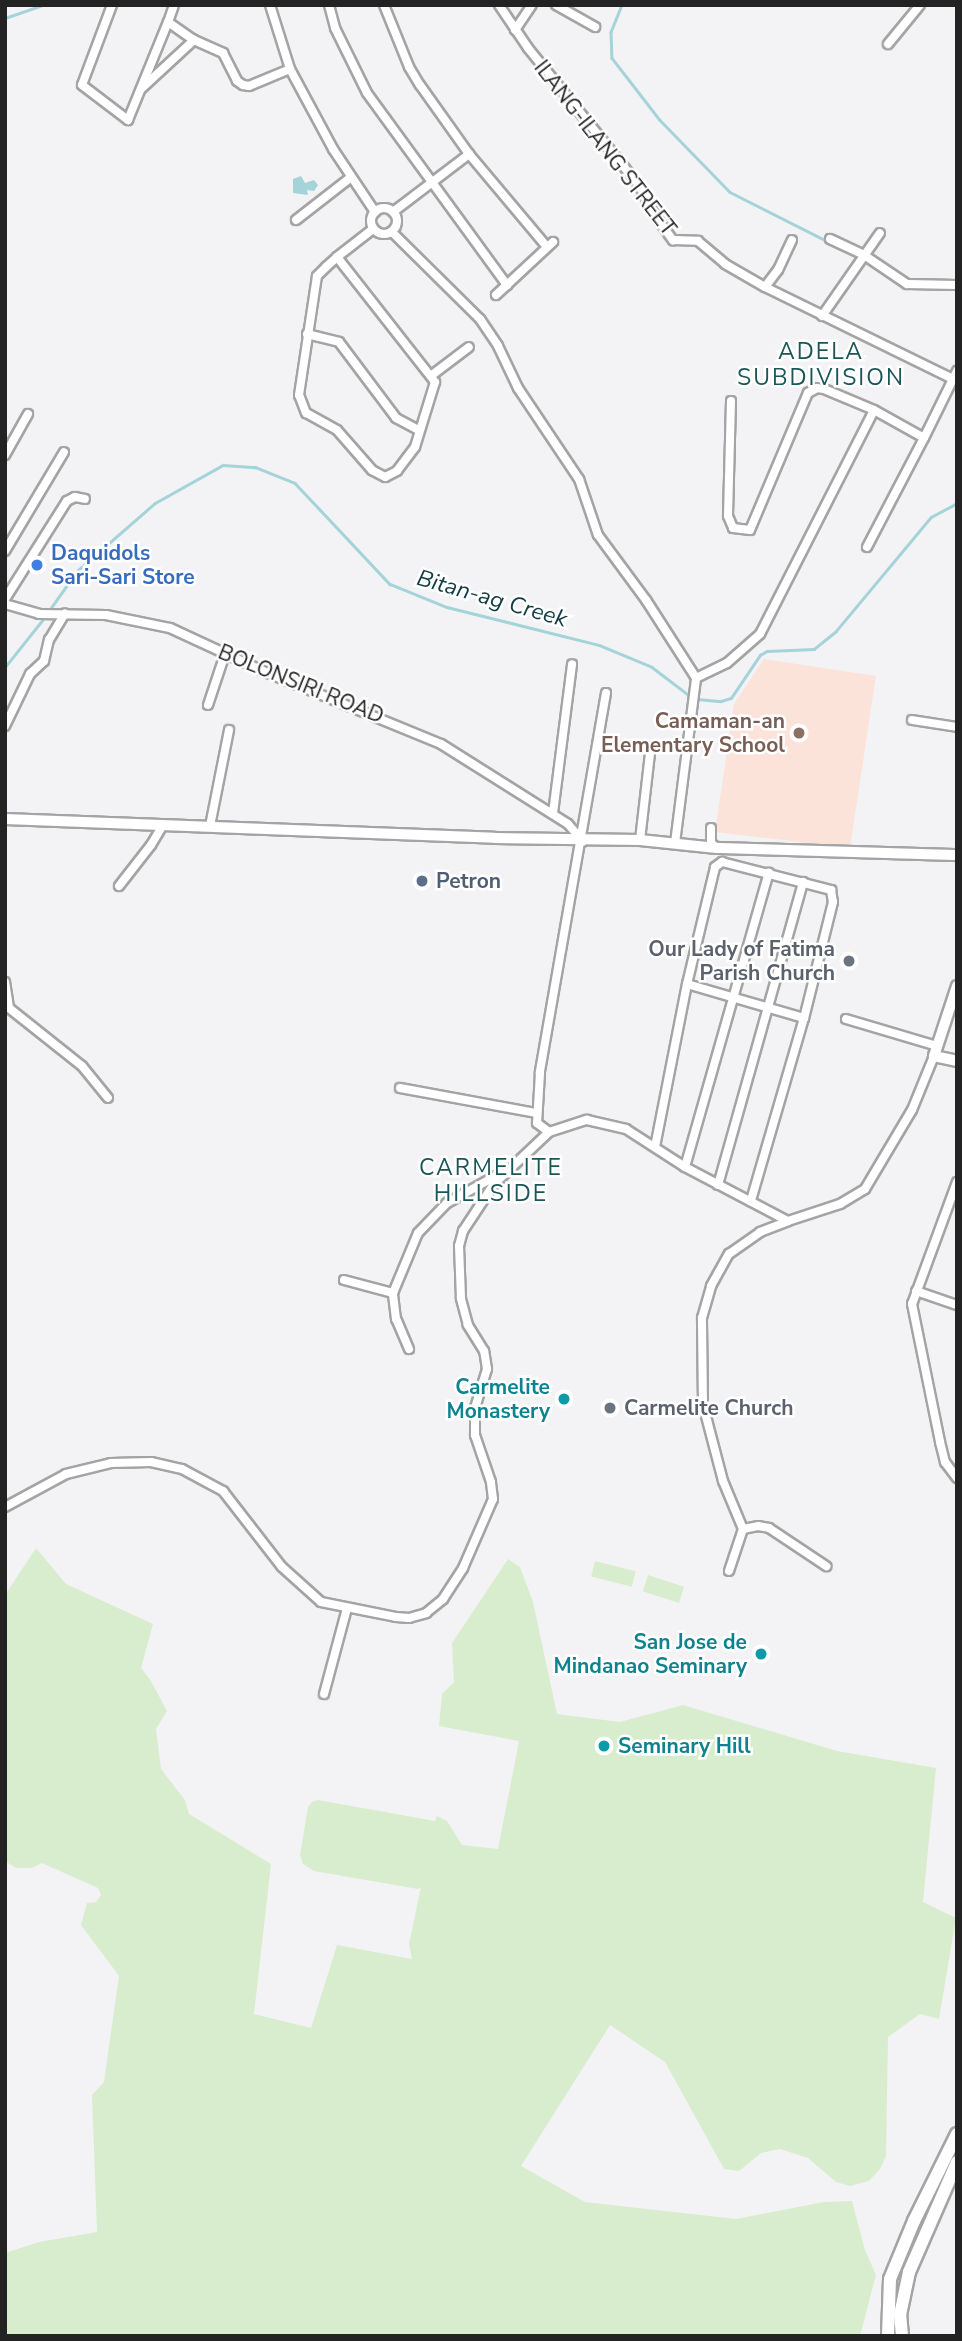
<!DOCTYPE html>
<html>
<head>
<meta charset="utf-8">
<style>
  body { margin:0 }
  #map { position:relative; width:962px; height:2341px; overflow:hidden; background:#f3f3f5; font-family:"Nunito Sans",sans-serif }
  div>[style] { position:absolute }
  [style*='--x'] { left:calc(var(--x)*1px); top:calc(var(--y)*1px); width:calc(var(--w)*1px); rotate:calc(var(--a)*1deg) }
  .education>* { inset:0; background:#fce3da }
  .green>* { inset:0; background:#d8edce; transform-origin:0 0 }
  .water>* { inset:0; background:#a4d3d9 }
  .stream>* { height:2.5px; margin:-1.25px; padding:0 1.25px; transform-origin:1.25px; border-radius:1.25px; background:#a4d3d9 }
  .roads { filter:drop-shadow(2px 0 #a4a4a5) drop-shadow(-2px 0 #a4a4a5) drop-shadow(0 2px #a4a4a5) drop-shadow(0 -2px #a4a4a5) }
  .street>* { height:8px; margin:-4px; padding:0 4px; transform-origin:4px; border-radius:4px; background:#fff }
  .street>.ring { margin:-4px; padding:0; box-sizing:content-box; background:none; border:8px solid #fff; border-radius:50% }
  .secondary>* { height:10px; margin:-5px; padding:0 5px; transform-origin:5px; border-radius:5px; background:#fff }
  .primary>* { height:12px; margin:-6px; padding:0 6px; transform-origin:6px; border-radius:6px; background:#fff }
  .dots>* { width:19px; height:19px; translate:-50% -50%; box-sizing:border-box; border:4px solid #fff; border-radius:50% }
  span { translate:-50% -50%; white-space:nowrap; text-align:center; line-height:1.15; -webkit-text-stroke:5px #fff; paint-order:stroke }
  .street-label { font-size:21px; color:#232324 }
  .shop-label { font-size:21px; color:#366cbe; font-weight:700 }
  .left { translate:0 -50%; text-align:left }
  .education-label { font-size:21px; color:#785e54; font-weight:700 }
  .right { translate:-100% -50%; text-align:right }
  .service-label { font-size:21px; color:#4e5e75; font-weight:700 }
  .worship-label { font-size:21px; color:#5b616d; font-weight:700 }
  .culture-label { font-size:21px; color:#0d838f; font-weight:700 }
  .neighbourhood-label { font-size:23px; color:#1a5657; letter-spacing:2px }
  .water-label { font-size:23px; color:#113d42; font-style:italic }
  .frame { position:absolute; inset:0; border:7px solid #232324; pointer-events:none }
</style>
</head>
<body>
<div id="map">
  <div class="education">
    <i style="clip-path:polygon(764px 659px,876px 676px,850px 848px,715px 832px,734px 704px)"></i>
  </div>
  <div class="green">
    <i style="clip-path:polygon(36px 1548px,66px 1584px,153px 1624px,141px 1668px,151px 1681px,167px 1711px,156px 1729px,161px 1769px,185px 1800px,189px 1814px,271px 1864px,254px 2014px,311px 2028px,337px 1945px,412px 1959px,409px 1944px,421px 1887px,418px 1889px,314px 1871px,303px 1864px,300px 1855px,308px 1807px,312px 1802px,318px 1800px,435px 1821px,437px 1816px,447px 1821px,462px 1845px,498px 1849px,519px 1741px,439px 1726px,442px 1694px,454px 1682px,452px 1643px,508px 1559px,520px 1567px,533px 1602px,557px 1714px,620px 1722px,683px 1705px,837px 1751px,936px 1768px,923px 1902px,956px 1918px,939px 2019px,920px 2014px,888px 2037px,886px 2156px,880px 2169px,869px 2181px,850px 2186px,836px 2182px,808px 2158px,780px 2149px,761px 2153px,739px 2171px,724px 2169px,665px 2062px,610px 2025px,521px 2166px,585px 2202px,736px 2219px,824px 2202px,852px 2201px,865px 2250px,876px 2275px,860px 2336px,5px 2336px,5px 2253px,39px 2242px,97px 2232px,92px 2095px,104px 2082px,119px 1976px,81px 1925px,87px 1903px,96px 1902px,101px 1895px,98px 1888px,42px 1863px,32px 1868px,16px 1868px,5px 1861px,5px 1595px)"></i>
    <i style="left:595px;top:1561px;width:42px;height:16px;rotate:14deg"></i>
    <i style="left:648px;top:1575px;width:38px;height:17px;rotate:18deg"></i>
  </div>
  <div class="water">
    <i style="clip-path:polygon(301px 176px,305px 183px,314px 180px,318px 185px,314px 191px,307px 190px,308px 195px,293px 193px,293px 179px)"></i>
  </div>
  <div class="stream">
    <i style="--x:622;--y:5;--w:29;--a:112"></i>
    <i style="--x:611;--y:32;--w:26;--a:88"></i>
    <i style="--x:612;--y:58;--w:78;--a:52.3"></i>
    <i style="--x:660;--y:120;--w:100;--a:45.8"></i>
    <i style="--x:730;--y:192;--w:109;--a:26.8"></i>
    <i style="--x:5;--y:18;--w:39;--a:-19"></i>
    <i style="--x:48;--y:612;--w:50;--a:-54.7"></i>
    <i style="--x:77;--y:571;--w:103;--a:-41.1"></i>
    <i style="--x:155;--y:503;--w:78;--a:-29.2"></i>
    <i style="--x:223;--y:465;--w:32;--a:4"></i>
    <i style="--x:255;--y:467;--w:43;--a:21.8"></i>
    <i style="--x:295;--y:483;--w:139;--a:46.8"></i>
    <i style="--x:390;--y:584;--w:61;--a:22"></i>
    <i style="--x:447;--y:607;--w:157;--a:14"></i>
    <i style="--x:599;--y:645;--w:57;--a:22.5"></i>
    <i style="--x:652;--y:667;--w:48;--a:37.3"></i>
    <i style="--x:5;--y:667;--w:63;--a:-51.5"></i>
    <i style="--x:697;--y:699;--w:24;--a:5"></i>
    <i style="--x:721;--y:701;--w:10;--a:-17"></i>
    <i style="--x:731;--y:698;--w:52;--a:-56"></i>
    <i style="--x:760;--y:655;--w:8;--a:-30"></i>
    <i style="--x:767;--y:651;--w:47;--a:-2.4"></i>
    <i style="--x:814;--y:649;--w:28;--a:-39"></i>
    <i style="--x:836;--y:631;--w:148;--a:-50.2"></i>
    <i style="--x:931;--y:517;--w:30;--a:-28"></i>
  </div>
  <div class="roads">
    <div class="street">
      <i style="--x:112;--y:5;--w:85;--a:110.6"></i>
      <i style="--x:82;--y:85;--w:58;--a:37.3"></i>
      <i style="--x:128;--y:120;--w:106;--a:-67.8"></i>
      <i style="--x:174;--y:5;--w:18;--a:109"></i>
      <i style="--x:168;--y:22;--w:32;--a:35"></i>
      <i style="--x:194;--y:40;--w:32;--a:24"></i>
      <i style="--x:223;--y:53;--w:31;--a:63"></i>
      <i style="--x:237;--y:81;--w:7;--a:34"></i>
      <i style="--x:243;--y:85;--w:6;--a:9"></i>
      <i style="--x:249;--y:86;--w:44;--a:-22.5"></i>
      <i style="--x:270;--y:5;--w:67;--a:72.6"></i>
      <i style="--x:290;--y:69;--w:91;--a:61.7"></i>
      <i style="--x:333;--y:149;--w:76;--a:56.3"></i>
      <i style="--x:329;--y:5;--w:24;--a:75"></i>
      <i style="--x:335;--y:28;--w:72;--a:63.8"></i>
      <i style="--x:367;--y:93;--w:238;--a:53.9"></i>
      <i style="--x:384;--y:5;--w:67;--a:68"></i>
      <i style="--x:409;--y:67;--w:21;--a:59"></i>
      <i style="--x:420;--y:85;--w:85;--a:54.6"></i>
      <i style="--x:469;--y:154;--w:121;--a:50"></i>
      <i style="--x:499;--y:5;--w:52;--a:56"></i>
      <i style="--x:528;--y:48;--w:179;--a:51.1"></i>
      <i style="--x:640;--y:187;--w:34;--a:62"></i>
      <i style="--x:656;--y:217;--w:29;--a:54"></i>
      <i style="--x:673;--y:240;--w:25;--a:2"></i>
      <i style="--x:698;--y:241;--w:35;--a:40"></i>
      <i style="--x:725;--y:264;--w:46;--a:29.9"></i>
      <i style="--x:765;--y:287;--w:209;--a:26.1"></i>
      <i style="--x:556;--y:5;--w:45;--a:29.4"></i>
      <i style="--x:515;--y:30;--w:30;--a:-56"></i>
      <i style="--x:888;--y:44;--w:50;--a:-50.6"></i>
      <i style="--x:142;--y:88;--w:71;--a:-42.7"></i>
      <i class="ring" style="left:371px;top:208px;width:18px;height:18px"></i>
      <i style="--x:393;--y:212;--w:96;--a:-37.3"></i>
      <i style="--x:296;--y:220;--w:68;--a:-37.9"></i>
      <i style="--x:392;--y:232;--w:124;--a:44.7"></i>
      <i style="--x:480;--y:319;--w:32;--a:56"></i>
      <i style="--x:498;--y:346;--w:47;--a:64.5"></i>
      <i style="--x:518;--y:388;--w:110;--a:56.2"></i>
      <i style="--x:579;--y:479;--w:59;--a:71.3"></i>
      <i style="--x:598;--y:535;--w:81;--a:53.6"></i>
      <i style="--x:646;--y:600;--w:93;--a:57.3"></i>
      <i style="--x:830;--y:239;--w:38;--a:25"></i>
      <i style="--x:864;--y:255;--w:52;--a:34"></i>
      <i style="--x:907;--y:284;--w:50;--a:1.1"></i>
      <i style="--x:337;--y:257;--w:159;--a:51.9"></i>
      <i style="--x:435;--y:382;--w:68;--a:107.1"></i>
      <i style="--x:415;--y:447;--w:30;--a:127"></i>
      <i style="--x:397;--y:471;--w:13;--a:153"></i>
      <i style="--x:385;--y:477;--w:15;--a:-152"></i>
      <i style="--x:372;--y:470;--w:53;--a:-131.2"></i>
      <i style="--x:337;--y:430;--w:35;--a:-151"></i>
      <i style="--x:306;--y:413;--w:19;--a:-111"></i>
      <i style="--x:299;--y:395;--w:120;--a:-81.4"></i>
      <i style="--x:317;--y:276;--w:13;--a:-45"></i>
      <i style="--x:326;--y:267;--w:15;--a:-42"></i>
      <i style="--x:337;--y:257;--w:46;--a:-37.9"></i>
      <i style="--x:765;--y:287;--w:21;--a:-53"></i>
      <i style="--x:778;--y:270;--w:33;--a:-65"></i>
      <i style="--x:496;--y:295;--w:78;--a:-42.9"></i>
      <i style="--x:822;--y:316;--w:101;--a:-55.1"></i>
      <i style="--x:307;--y:334;--w:33;--a:14"></i>
      <i style="--x:339;--y:342;--w:95;--a:53.1"></i>
      <i style="--x:396;--y:418;--w:26;--a:28"></i>
      <i style="--x:432;--y:375;--w:46;--a:-37.1"></i>
      <i style="--x:731;--y:401;--w:115;--a:91.5"></i>
      <i style="--x:728;--y:516;--w:13;--a:67"></i>
      <i style="--x:733;--y:528;--w:17;--a:7"></i>
      <i style="--x:750;--y:530;--w:149;--a:-67.1"></i>
      <i style="--x:808;--y:393;--w:10;--a:-29"></i>
      <i style="--x:817;--y:388;--w:7;--a:8"></i>
      <i style="--x:824;--y:389;--w:54;--a:22.8"></i>
      <i style="--x:874;--y:410;--w:57;--a:29.2"></i>
      <i style="--x:924;--y:438;--w:75;--a:-63.8"></i>
      <i style="--x:5;--y:455;--w:47;--a:-60.7"></i>
      <i style="--x:867;--y:547;--w:123;--a:-62.4"></i>
      <i style="--x:5;--y:551;--w:115;--a:-59.2"></i>
      <i style="--x:5;--y:599;--w:116;--a:-57.7"></i>
      <i style="--x:67;--y:501;--w:9;--a:-27"></i>
      <i style="--x:75;--y:497;--w:10;--a:11"></i>
      <i style="--x:5;--y:604;--w:35;--a:16"></i>
      <i style="--x:39;--y:614;--w:67;--a:0.9"></i>
      <i style="--x:106;--y:615;--w:65;--a:11.5"></i>
      <i style="--x:170;--y:628;--w:102;--a:24.8"></i>
      <i style="--x:263;--y:671;--w:192;--a:22.3"></i>
      <i style="--x:441;--y:744;--w:150;--a:32.2"></i>
      <i style="--x:568;--y:824;--w:23;--a:49"></i>
      <i style="--x:696;--y:678;--w:34;--a:-26"></i>
      <i style="--x:727;--y:663;--w:44;--a:-41.3"></i>
      <i style="--x:760;--y:634;--w:251;--a:-63"></i>
      <i style="--x:606;--y:693;--w:386;--a:99.9"></i>
      <i style="--x:540;--y:1073;--w:50;--a:93.4"></i>
      <i style="--x:537;--y:1123;--w:15;--a:37"></i>
      <i style="--x:549;--y:1132;--w:40;--a:-18"></i>
      <i style="--x:587;--y:1120;--w:40;--a:13"></i>
      <i style="--x:626;--y:1129;--w:70;--a:32.8"></i>
      <i style="--x:685;--y:1167;--w:116;--a:27.7"></i>
      <i style="--x:788;--y:1221;--w:55;--a:-18.1"></i>
      <i style="--x:840;--y:1204;--w:29;--a:-31"></i>
      <i style="--x:865;--y:1189;--w:92;--a:-59.3"></i>
      <i style="--x:912;--y:1110;--w:58;--a:-67.8"></i>
      <i style="--x:208;--y:705;--w:54;--a:-71.6"></i>
      <i style="--x:912;--y:720;--w:46;--a:8.8"></i>
      <i style="--x:5;--y:726;--w:58;--a:-64.3"></i>
      <i style="--x:30;--y:674;--w:19;--a:-43"></i>
      <i style="--x:44;--y:661;--w:22;--a:-77"></i>
      <i style="--x:49;--y:640;--w:31;--a:-59"></i>
      <i style="--x:553;--y:813;--w:150;--a:-82.7"></i>
      <i style="--x:210;--y:826;--w:98;--a:-78.8"></i>
      <i style="--x:711;--y:828;--w:15;--a:90"></i>
      <i style="--x:711;--y:843;--w:8;--a:40"></i>
      <i style="--x:640;--y:840;--w:88;--a:-83.4"></i>
      <i style="--x:675;--y:843;--w:166;--a:-82.7"></i>
      <i style="--x:119;--y:886;--w:52;--a:-52"></i>
      <i style="--x:151;--y:845;--w:23;--a:-59"></i>
      <i style="--x:5;--y:982;--w:26;--a:81"></i>
      <i style="--x:9;--y:1008;--w:93;--a:38.5"></i>
      <i style="--x:82;--y:1066;--w:41;--a:50.9"></i>
      <i style="--x:687;--y:984;--w:122;--a:16.2"></i>
      <i style="--x:846;--y:1019;--w:95;--a:16.5"></i>
      <i style="--x:400;--y:1088;--w:138;--a:10.4"></i>
      <i style="--x:655;--y:1147;--w:166;--a:-78.9"></i>
      <i style="--x:687;--y:984;--w:120;--a:-76.5"></i>
      <i style="--x:715;--y:867;--w:9;--a:-36"></i>
      <i style="--x:722;--y:862;--w:113;--a:14.4"></i>
      <i style="--x:831;--y:890;--w:12;--a:81"></i>
      <i style="--x:833;--y:902;--w:120;--a:104"></i>
      <i style="--x:804;--y:1018;--w:191;--a:106.2"></i>
      <i style="--x:685;--y:1167;--w:306;--a:-74.1"></i>
      <i style="--x:957;--y:1182;--w:130;--a:110.2"></i>
      <i style="--x:912;--y:1304;--w:141;--a:78.5"></i>
      <i style="--x:940;--y:1442;--w:21;--a:76"></i>
      <i style="--x:945;--y:1462;--w:20;--a:53"></i>
      <i style="--x:718;--y:1185;--w:315;--a:-74.3"></i>
      <i style="--x:344;--y:1280;--w:51;--a:14.9"></i>
      <i style="--x:916;--y:1291;--w:43;--a:18.9"></i>
      <i style="--x:409;--y:1349;--w:33;--a:-113"></i>
      <i style="--x:396;--y:1319;--w:26;--a:-97"></i>
      <i style="--x:393;--y:1293;--w:65;--a:-67.4"></i>
      <i style="--x:418;--y:1233;--w:42;--a:-46"></i>
      <i style="--x:447;--y:1203;--w:62;--a:-29.1"></i>
      <i style="--x:5;--y:1507;--w:69;--a:-28.4"></i>
      <i style="--x:66;--y:1474;--w:46;--a:-13.7"></i>
      <i style="--x:111;--y:1463;--w:40;--a:-1.4"></i>
      <i style="--x:151;--y:1462;--w:32;--a:13"></i>
      <i style="--x:182;--y:1469;--w:47;--a:28.2"></i>
      <i style="--x:223;--y:1491;--w:96;--a:52.2"></i>
      <i style="--x:282;--y:1567;--w:52;--a:41.9"></i>
      <i style="--x:321;--y:1602;--w:76;--a:11.3"></i>
      <i style="--x:396;--y:1617;--w:13;--a:4"></i>
      <i style="--x:409;--y:1618;--w:18;--a:-16"></i>
      <i style="--x:426;--y:1613;--w:22;--a:-39"></i>
      <i style="--x:443;--y:1599;--w:37;--a:-57"></i>
      <i style="--x:463;--y:1568;--w:75;--a:-66.5"></i>
      <i style="--x:493;--y:1499;--w:17;--a:-97"></i>
      <i style="--x:491;--y:1482;--w:50;--a:-108.8"></i>
      <i style="--x:475;--y:1435;--w:27;--a:-90"></i>
      <i style="--x:475;--y:1408;--w:41;--a:-72.9"></i>
      <i style="--x:487;--y:1369;--w:18;--a:-99"></i>
      <i style="--x:484;--y:1351;--w:31;--a:-122"></i>
      <i style="--x:468;--y:1325;--w:28;--a:-105"></i>
      <i style="--x:461;--y:1298;--w:52;--a:-92.2"></i>
      <i style="--x:459;--y:1246;--w:16;--a:-75"></i>
      <i style="--x:463;--y:1231;--w:56;--a:-56.6"></i>
      <i style="--x:494;--y:1184;--w:76;--a:-43.4"></i>
      <i style="--x:743;--y:1529;--w:15;--a:-11"></i>
      <i style="--x:758;--y:1526;--w:11;--a:10"></i>
      <i style="--x:769;--y:1528;--w:69;--a:33.7"></i>
      <i style="--x:729;--y:1571;--w:44;--a:-71.6"></i>
      <i style="--x:743;--y:1529;--w:52;--a:-112.6"></i>
      <i style="--x:723;--y:1481;--w:79;--a:-104.7"></i>
      <i style="--x:703;--y:1405;--w:87;--a:-90.7"></i>
      <i style="--x:702;--y:1318;--w:33;--a:-74"></i>
      <i style="--x:711;--y:1286;--w:37;--a:-61"></i>
      <i style="--x:729;--y:1254;--w:38;--a:-35"></i>
      <i style="--x:760;--y:1232;--w:30;--a:-21"></i>
      <i style="--x:324;--y:1694;--w:89;--a:-75"></i>
    </div>
    <div class="secondary">
      <i style="--x:5;--y:819;--w:490;--a:2.2"></i>
      <i style="--x:495;--y:838;--w:145;--a:0.8"></i>
      <i style="--x:640;--y:840;--w:77;--a:5.9"></i>
      <i style="--x:717;--y:848;--w:240;--a:1.7"></i>
      <i style="--x:957;--y:986;--w:74;--a:108.2"></i>
      <i style="--x:934;--y:1056;--w:24;--a:12"></i>
    </div>
    <div class="primary">
      <i style="--x:888;--y:2336;--w:57;--a:-88"></i>
      <i style="--x:890;--y:2279;--w:63;--a:-67.5"></i>
      <i style="--x:914;--y:2221;--w:97;--a:-63.7"></i>
      <i style="--x:902;--y:2336;--w:21;--a:-95"></i>
      <i style="--x:900;--y:2315;--w:44;--a:-78.2"></i>
      <i style="--x:909;--y:2272;--w:120;--a:-66.4"></i>
    </div>
  </div>
  <div class="dots">
    <i style="left:37px;top:565px;background:#3f7fe0"></i>
    <i style="left:799px;top:733px;background:#8d6e63"></i>
    <i style="left:422px;top:881px;background:#5c6f8a"></i>
    <i style="left:849px;top:961px;background:#6b7280"></i>
    <i style="left:564px;top:1399px;background:#0f9aa8"></i>
    <i style="left:610px;top:1408px;background:#6b7280"></i>
    <i style="left:761px;top:1654px;background:#0f9aa8"></i>
    <i style="left:604px;top:1746px;background:#0f9aa8"></i>
  </div>
  <div class="street-label">
    <span style="left:605px;top:148px;rotate:52deg">ILANG-ILANG STREET</span>
    <span style="left:301px;top:684px;rotate:22deg">BOLONSIRI ROAD</span>
  </div>
  <div class="shop-label">
    <span class="left" style="left:51px;top:565px">Daquidols<br>Sari-Sari Store</span>
  </div>
  <div class="education-label">
    <span class="right" style="left:785px;top:733px">Camaman-an<br>Elementary School</span>
  </div>
  <div class="service-label">
    <span class="left" style="left:436px;top:881px">Petron</span>
  </div>
  <div class="worship-label">
    <span class="right" style="left:835px;top:961px">Our Lady of Fatima<br>Parish Church</span>
    <span class="left" style="left:624px;top:1408px">Carmelite Church</span>
  </div>
  <div class="culture-label">
    <span class="right" style="left:550px;top:1399px">Carmelite<br>Monastery</span>
    <span class="right" style="left:747px;top:1654px">San Jose de<br>Mindanao Seminary</span>
    <span class="left" style="left:618px;top:1746px">Seminary Hill</span>
  </div>
  <div class="neighbourhood-label">
    <span style="left:821px;top:365px">ADELA<br>SUBDIVISION</span>
    <span style="left:491px;top:1181px">CARMELITE<br>HILLSIDE</span>
  </div>
  <div class="water-label">
    <span style="left:492px;top:599px;rotate:16deg">Bitan-ag Creek</span>
  </div>
  <div class="frame"></div>
</div>
</body>
</html>
